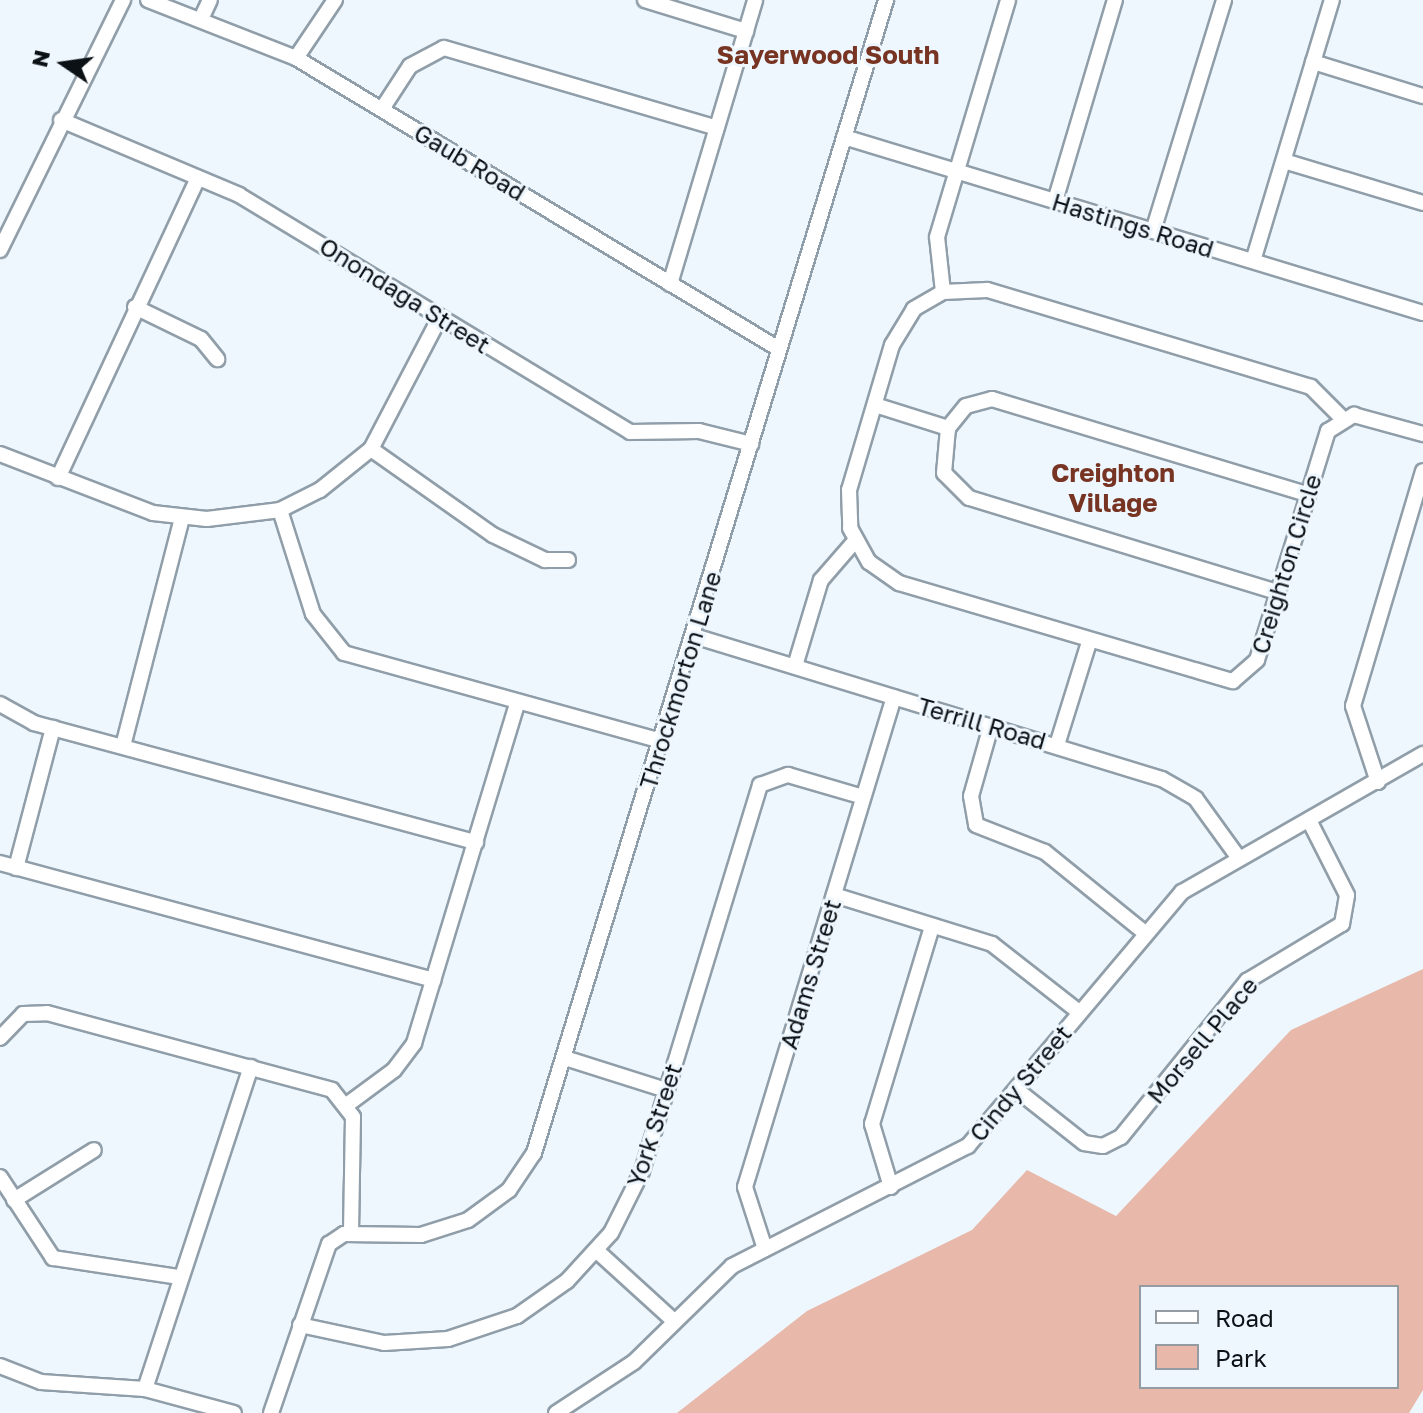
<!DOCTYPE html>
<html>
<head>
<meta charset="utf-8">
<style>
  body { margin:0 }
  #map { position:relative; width:1423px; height:1413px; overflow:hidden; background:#eef7fe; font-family:"Golos Text",sans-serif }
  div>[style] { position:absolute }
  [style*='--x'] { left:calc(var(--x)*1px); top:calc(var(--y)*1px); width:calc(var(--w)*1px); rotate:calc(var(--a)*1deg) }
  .green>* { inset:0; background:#e8b8ab }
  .roads { filter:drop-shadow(2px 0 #909ea9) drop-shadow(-2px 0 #909ea9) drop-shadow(0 2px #909ea9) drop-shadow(0 -2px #909ea9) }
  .minor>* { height:14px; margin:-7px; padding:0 7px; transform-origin:7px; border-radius:7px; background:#fff }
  span { translate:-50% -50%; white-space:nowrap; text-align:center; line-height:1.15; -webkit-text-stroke:6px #eef7fe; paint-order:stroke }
  .street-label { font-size:24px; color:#0c1115 }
  .neighbourhood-label { font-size:26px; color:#783422; font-weight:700 }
  .legend { position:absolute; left:1139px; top:1285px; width:260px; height:104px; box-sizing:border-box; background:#eef7fe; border:2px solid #949ba1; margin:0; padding:10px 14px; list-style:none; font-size:24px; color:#0c1115 }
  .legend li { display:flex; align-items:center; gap:16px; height:40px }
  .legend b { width:40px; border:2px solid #949ba1 }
  .north { position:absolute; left:24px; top:24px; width:80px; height:80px; -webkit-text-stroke:6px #eef7fe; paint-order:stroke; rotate:283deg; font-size:22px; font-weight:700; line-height:32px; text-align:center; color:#0c1115 }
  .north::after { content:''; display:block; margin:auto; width:28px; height:36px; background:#0c1115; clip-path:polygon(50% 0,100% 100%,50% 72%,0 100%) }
</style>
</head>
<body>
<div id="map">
  <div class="green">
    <i style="clip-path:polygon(evenodd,1423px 969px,1423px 1390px,1409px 1413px,677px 1413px,807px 1311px,972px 1230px,1027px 1170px,1116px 1216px,1291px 1030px,1423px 969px,1141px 1287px,1397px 1287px,1397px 1387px,1141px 1387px,1141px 1287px)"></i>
  </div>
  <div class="roads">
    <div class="minor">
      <i style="--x:148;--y:0;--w:159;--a:21.4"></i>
      <i style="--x:296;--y:58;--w:564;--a:31.07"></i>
      <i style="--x:645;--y:0;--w:106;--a:17.1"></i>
      <i style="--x:201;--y:19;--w:21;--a:-65"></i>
      <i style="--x:296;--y:58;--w:70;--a:-56.1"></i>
      <i style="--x:1313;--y:62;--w:115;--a:17.2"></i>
      <i style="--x:382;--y:109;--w:51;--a:-56.9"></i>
      <i style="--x:410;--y:66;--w:38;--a:-28"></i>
      <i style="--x:444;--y:48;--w:284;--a:16.3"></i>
      <i style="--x:61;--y:120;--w:193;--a:22.8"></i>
      <i style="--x:239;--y:195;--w:457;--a:31.2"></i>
      <i style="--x:630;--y:432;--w:69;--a:-0.8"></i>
      <i style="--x:699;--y:431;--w:54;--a:14"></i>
      <i style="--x:844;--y:137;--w:605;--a:16.91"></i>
      <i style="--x:1284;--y:161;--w:145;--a:16.8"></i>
      <i style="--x:1055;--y:201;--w:210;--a:-73.4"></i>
      <i style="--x:1153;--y:231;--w:242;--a:-72.9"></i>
      <i style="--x:0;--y:250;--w:279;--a:-63.8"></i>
      <i style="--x:1253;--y:261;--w:273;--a:-73.2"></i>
      <i style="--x:670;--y:284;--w:296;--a:-73.3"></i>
      <i style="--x:943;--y:292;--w:55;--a:-96.2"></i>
      <i style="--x:937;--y:237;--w:247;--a:-73.3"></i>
      <i style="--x:135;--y:307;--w:73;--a:25.9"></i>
      <i style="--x:201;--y:339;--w:26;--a:51"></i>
      <i style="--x:875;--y:405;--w:77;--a:17.5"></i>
      <i style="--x:1342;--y:418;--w:44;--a:-135"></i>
      <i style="--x:1311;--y:387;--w:338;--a:-163.3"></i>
      <i style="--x:987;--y:290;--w:44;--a:177.4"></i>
      <i style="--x:943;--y:292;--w:34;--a:150"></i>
      <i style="--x:914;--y:309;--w:42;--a:121.4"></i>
      <i style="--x:892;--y:345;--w:151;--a:106.5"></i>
      <i style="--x:849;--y:490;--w:38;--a:88"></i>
      <i style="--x:850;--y:528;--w:39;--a:61"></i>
      <i style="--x:869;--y:562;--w:37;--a:35"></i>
      <i style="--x:899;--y:583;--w:348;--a:16.4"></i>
      <i style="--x:1233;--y:681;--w:32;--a:-41"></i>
      <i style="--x:1257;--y:660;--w:240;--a:-72.8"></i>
      <i style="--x:1328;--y:431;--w:31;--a:-32"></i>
      <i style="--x:1354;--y:415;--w:72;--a:15.4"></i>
      <i style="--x:371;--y:449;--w:149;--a:35.2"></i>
      <i style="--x:493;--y:535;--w:58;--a:25.7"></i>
      <i style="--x:545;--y:560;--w:23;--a:0"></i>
      <i style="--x:0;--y:454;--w:164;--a:21.1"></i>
      <i style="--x:153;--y:513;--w:54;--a:6.3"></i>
      <i style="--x:207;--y:519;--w:74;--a:-7"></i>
      <i style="--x:280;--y:510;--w:45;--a:-26.6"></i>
      <i style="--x:320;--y:490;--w:65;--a:-38.8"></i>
      <i style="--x:371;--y:449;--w:149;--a:-62.4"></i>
      <i style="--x:58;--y:478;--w:331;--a:-65"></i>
      <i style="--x:280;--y:510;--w:109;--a:72.4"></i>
      <i style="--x:313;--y:614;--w:50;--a:51.5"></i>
      <i style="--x:344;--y:653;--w:329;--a:15.5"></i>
      <i style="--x:1277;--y:592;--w:322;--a:-163"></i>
      <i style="--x:969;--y:498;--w:35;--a:-135"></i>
      <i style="--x:944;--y:473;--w:45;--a:-84.9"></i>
      <i style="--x:948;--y:428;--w:28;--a:-51"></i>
      <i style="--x:966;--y:406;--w:27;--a:-15"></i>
      <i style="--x:992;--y:399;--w:329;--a:16.8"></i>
      <i style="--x:694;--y:636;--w:489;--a:17"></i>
      <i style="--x:1162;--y:779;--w:39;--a:30"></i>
      <i style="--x:1196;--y:799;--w:72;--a:54.1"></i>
      <i style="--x:795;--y:666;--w:90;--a:-73.2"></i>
      <i style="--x:821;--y:580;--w:50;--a:-49"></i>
      <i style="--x:0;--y:704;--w:39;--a:29"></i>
      <i style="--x:34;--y:723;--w:458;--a:15.1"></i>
      <i style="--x:991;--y:726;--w:73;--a:105.9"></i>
      <i style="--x:971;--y:796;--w:29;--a:80"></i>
      <i style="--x:976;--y:825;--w:74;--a:21.4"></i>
      <i style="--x:1045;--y:852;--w:129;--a:39"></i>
      <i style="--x:1057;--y:745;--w:108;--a:-72.7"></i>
      <i style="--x:123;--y:746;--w:236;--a:-75.5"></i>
      <i style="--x:1378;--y:782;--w:80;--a:-108.2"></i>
      <i style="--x:1353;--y:706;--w:245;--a:-73.4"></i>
      <i style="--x:0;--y:863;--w:449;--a:15.1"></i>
      <i style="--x:16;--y:868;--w:145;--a:-75.2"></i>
      <i style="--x:834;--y:895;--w:165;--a:17.2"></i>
      <i style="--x:992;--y:944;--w:110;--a:38"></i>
      <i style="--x:0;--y:1038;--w:33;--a:-46"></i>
      <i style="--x:23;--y:1014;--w:24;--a:-2"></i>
      <i style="--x:47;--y:1013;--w:295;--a:15.1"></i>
      <i style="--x:332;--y:1090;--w:34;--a:52"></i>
      <i style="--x:353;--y:1117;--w:117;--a:91"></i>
      <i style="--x:565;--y:1058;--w:106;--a:17.6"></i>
      <i style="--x:1017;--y:1090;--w:85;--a:38.3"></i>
      <i style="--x:1084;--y:1143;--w:19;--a:9"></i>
      <i style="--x:1103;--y:1146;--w:20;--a:-27"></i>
      <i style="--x:1121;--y:1137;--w:201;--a:-51.1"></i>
      <i style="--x:1247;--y:981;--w:111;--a:-31"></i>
      <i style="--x:1342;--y:924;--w:29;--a:-80"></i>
      <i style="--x:1347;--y:895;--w:84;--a:-116.9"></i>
      <i style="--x:348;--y:1104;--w:57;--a:-36.5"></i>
      <i style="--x:394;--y:1070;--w:34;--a:-53"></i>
      <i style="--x:414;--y:1043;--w:354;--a:-73.1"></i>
      <i style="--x:0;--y:1177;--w:97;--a:56.8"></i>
      <i style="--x:53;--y:1258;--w:126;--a:8.6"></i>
      <i style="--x:891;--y:1187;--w:66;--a:-106.8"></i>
      <i style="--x:872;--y:1124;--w:207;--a:-73.1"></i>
      <i style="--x:14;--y:1200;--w:94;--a:-32"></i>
      <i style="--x:765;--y:1249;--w:65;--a:-107.9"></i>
      <i style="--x:745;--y:1187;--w:512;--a:-73.09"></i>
      <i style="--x:597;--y:1251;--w:105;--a:42.3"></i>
      <i style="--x:300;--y:1325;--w:86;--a:12.1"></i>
      <i style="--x:384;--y:1343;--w:64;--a:-3.6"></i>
      <i style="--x:448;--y:1339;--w:73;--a:-18.4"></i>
      <i style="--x:517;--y:1316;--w:61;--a:-35"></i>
      <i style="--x:567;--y:1281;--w:65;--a:-47.5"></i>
      <i style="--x:611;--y:1233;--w:69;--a:-63.4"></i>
      <i style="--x:642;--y:1171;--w:404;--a:-73"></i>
      <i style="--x:760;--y:785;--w:30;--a:-20"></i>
      <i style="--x:788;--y:775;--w:78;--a:16.3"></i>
      <i style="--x:0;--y:1366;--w:44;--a:21.3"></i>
      <i style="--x:41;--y:1382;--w:104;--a:3.9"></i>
      <i style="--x:145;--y:1389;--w:92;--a:15.1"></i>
      <i style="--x:145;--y:1389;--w:339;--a:-71.8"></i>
      <i style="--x:271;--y:1413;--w:179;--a:-71.1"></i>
      <i style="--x:329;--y:1244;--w:18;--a:-34"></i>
      <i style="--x:344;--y:1234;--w:77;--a:0.7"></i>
      <i style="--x:421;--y:1235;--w:49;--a:-17.7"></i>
      <i style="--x:468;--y:1220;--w:51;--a:-36.2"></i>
      <i style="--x:509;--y:1190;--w:45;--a:-56"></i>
      <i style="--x:534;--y:1153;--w:1206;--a:-73.02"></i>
      <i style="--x:556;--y:1413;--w:93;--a:-33.2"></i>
      <i style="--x:634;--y:1362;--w:137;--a:-44.4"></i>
      <i style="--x:732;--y:1266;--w:265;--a:-27"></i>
      <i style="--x:968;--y:1146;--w:332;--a:-49.9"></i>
      <i style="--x:1182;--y:892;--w:278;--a:-29.8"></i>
    </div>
  </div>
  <div class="street-label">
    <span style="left:470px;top:162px;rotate:31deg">Gaub Road</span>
    <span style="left:1133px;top:225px;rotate:17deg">Hastings Road</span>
    <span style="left:405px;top:295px;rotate:32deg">Onondaga Street</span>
    <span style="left:1286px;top:564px;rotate:-73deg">Creighton Circle</span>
    <span style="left:680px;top:680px;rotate:-73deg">Throckmorton Lane</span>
    <span style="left:982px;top:723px;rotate:16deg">Terrill Road</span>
    <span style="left:810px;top:974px;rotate:-73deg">Adams Street</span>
    <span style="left:1202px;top:1040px;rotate:-50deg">Morsell Place</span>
    <span style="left:1020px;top:1083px;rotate:-50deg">Cindy Street</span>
    <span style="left:654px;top:1125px;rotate:-72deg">York Street</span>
  </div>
  <div class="neighbourhood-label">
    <span style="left:828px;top:55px">Sayerwood South</span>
    <span style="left:1113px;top:488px">Creighton<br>Village</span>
  </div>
  <ul class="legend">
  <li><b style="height:10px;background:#fff"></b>Road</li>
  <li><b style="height:22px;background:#e8b8ab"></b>Park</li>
  </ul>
  <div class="north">N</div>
</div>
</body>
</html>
